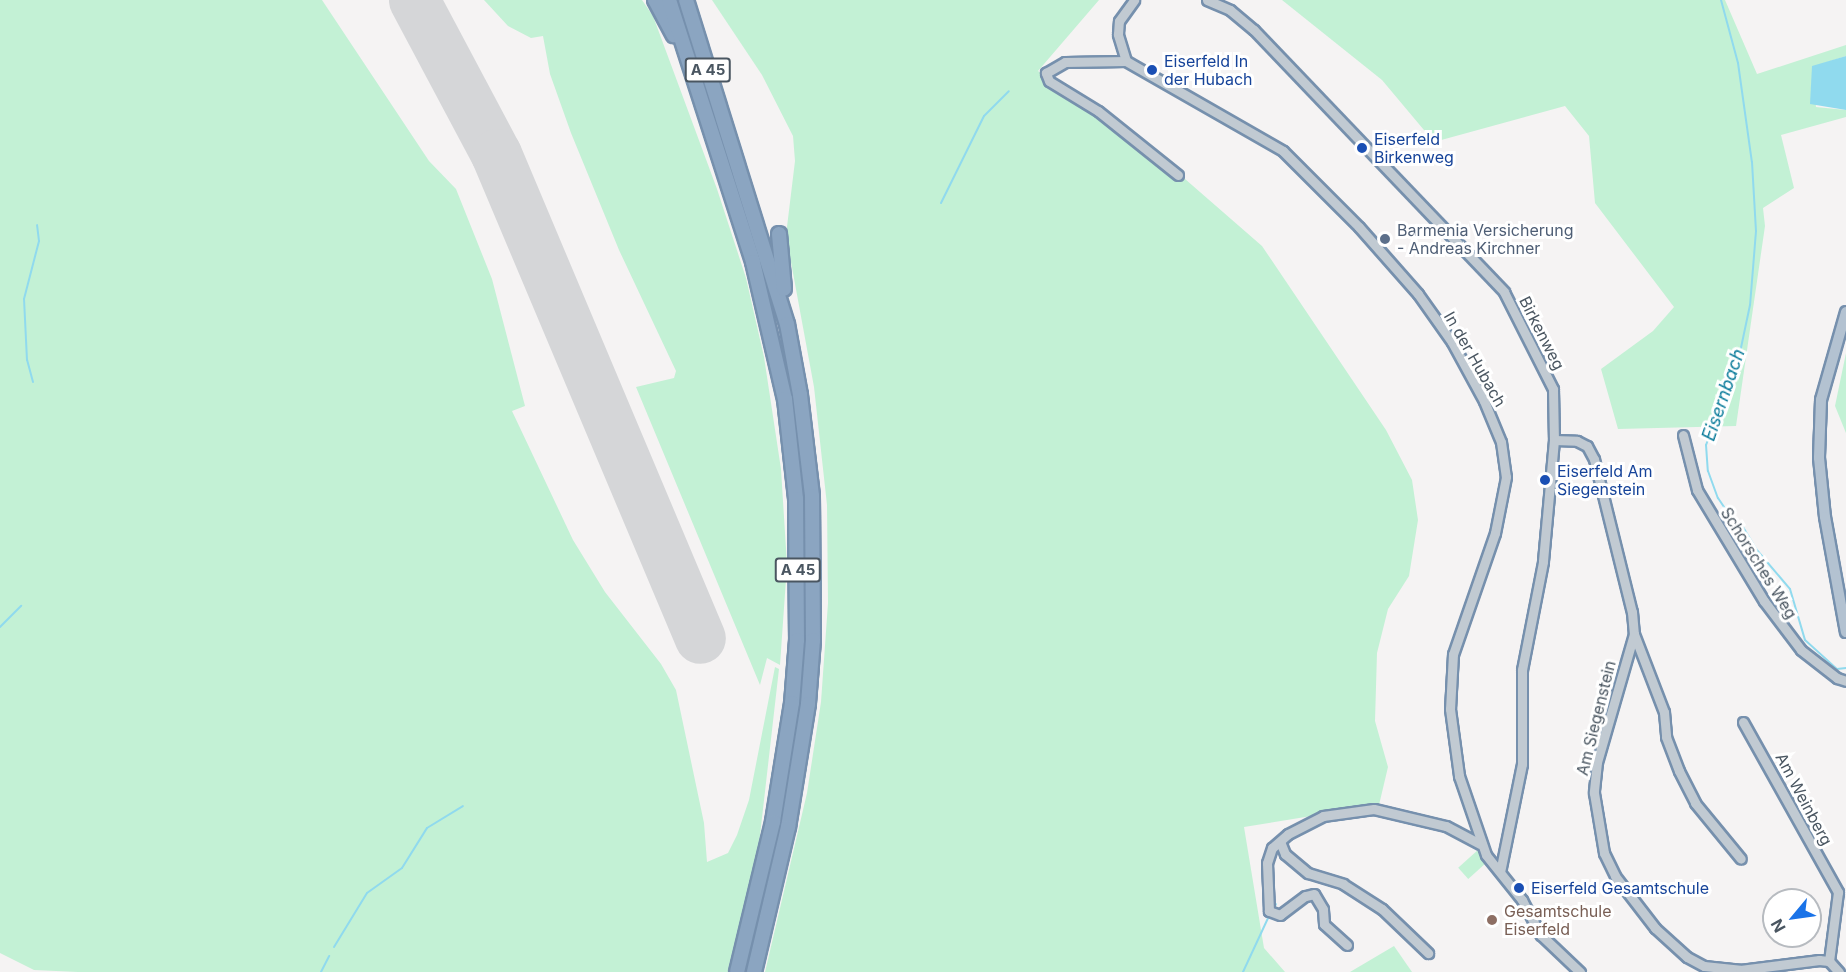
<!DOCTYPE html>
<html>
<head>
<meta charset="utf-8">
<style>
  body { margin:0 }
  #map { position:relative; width:1846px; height:972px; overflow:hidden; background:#f5f3f3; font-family:Inter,sans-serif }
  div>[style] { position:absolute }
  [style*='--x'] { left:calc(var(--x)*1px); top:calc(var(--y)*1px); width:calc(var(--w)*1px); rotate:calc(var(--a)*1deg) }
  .green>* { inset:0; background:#c3f1d5; transform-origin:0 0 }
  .water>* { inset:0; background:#90daee }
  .stream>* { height:2px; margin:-1px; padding:0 1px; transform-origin:1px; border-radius:1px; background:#90daee }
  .runway>* { height:51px; margin:-25.5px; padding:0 25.5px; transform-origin:25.5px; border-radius:25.5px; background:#d5d6d8 }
  .roads { filter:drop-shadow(2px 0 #7690ad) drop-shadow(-2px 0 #7690ad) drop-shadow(0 2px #7690ad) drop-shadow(0 -2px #7690ad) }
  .minor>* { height:9px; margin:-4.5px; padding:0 4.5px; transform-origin:4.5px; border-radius:4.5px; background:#c1cad2 }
  .major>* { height:10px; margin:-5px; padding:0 5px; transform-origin:5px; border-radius:5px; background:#b3c2d1 }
  .highway>* { height:14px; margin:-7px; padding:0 7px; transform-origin:7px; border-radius:7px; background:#8ba5c1 }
  .dots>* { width:16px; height:16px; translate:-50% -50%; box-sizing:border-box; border:3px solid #fff; border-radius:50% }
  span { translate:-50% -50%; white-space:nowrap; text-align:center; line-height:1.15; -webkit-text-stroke:6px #fff; paint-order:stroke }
  .shield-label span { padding:2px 4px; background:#fff; border:2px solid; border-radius:4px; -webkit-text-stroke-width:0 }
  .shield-label { font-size:15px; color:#4a5661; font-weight:700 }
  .transit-label { font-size:16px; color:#164399 }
  .left { translate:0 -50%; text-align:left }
  .service-label { font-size:16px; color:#4e5e75 }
  .street-label { font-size:16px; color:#4a5661 }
  .education-label { font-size:16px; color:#785e54 }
  .water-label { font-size:18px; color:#0c7c9b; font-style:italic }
  .north { position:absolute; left:1762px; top:888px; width:60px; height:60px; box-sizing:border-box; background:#fff; border:2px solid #b7bbc0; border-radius:50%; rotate:241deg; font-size:16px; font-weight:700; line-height:24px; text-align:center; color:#4a5661 }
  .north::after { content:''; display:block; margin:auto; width:21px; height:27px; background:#1a73e8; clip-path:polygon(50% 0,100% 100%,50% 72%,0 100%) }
</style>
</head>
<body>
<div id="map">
  <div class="green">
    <i style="clip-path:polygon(0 0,322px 0,429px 161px,456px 189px,492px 279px,525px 406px,512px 411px,573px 540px,605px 592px,661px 664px,676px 690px,704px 823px,707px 862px,728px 853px,737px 835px,749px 800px,775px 667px,779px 669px,759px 844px,728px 972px,78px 972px,34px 970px,0 953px)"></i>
    <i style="clip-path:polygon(484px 0,642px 0,653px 16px,717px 189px,746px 278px,764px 357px,781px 469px,787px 565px,780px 665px,767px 658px,760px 685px,636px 387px,674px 378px,676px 371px,619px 250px,571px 133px,550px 74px,543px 36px,531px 38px,508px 26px)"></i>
    <i style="clip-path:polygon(712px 0,1099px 0,1038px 71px,1154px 152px,1262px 246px,1386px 430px,1412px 480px,1418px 520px,1409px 576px,1388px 609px,1377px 653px,1375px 721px,1388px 767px,1379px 805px,1244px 827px,1264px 948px,1285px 972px,765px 972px,807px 793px,821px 702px,828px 603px,827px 505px,814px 387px,786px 235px,795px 161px,793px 136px,762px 75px)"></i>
    <i style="clip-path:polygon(1282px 0,1725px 0,1757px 74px,1846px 45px,1846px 56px,1812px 67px,1816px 107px,1846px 110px,1846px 117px,1781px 135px,1794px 188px,1763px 208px,1765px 226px,1736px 426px,1618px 429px,1601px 369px,1653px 331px,1674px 307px,1595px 203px,1589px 136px,1565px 106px,1434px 142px,1382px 80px)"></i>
    <i style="clip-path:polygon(1846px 353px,1846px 433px,1835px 406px)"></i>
    <i style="left:1479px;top:849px;width:15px;height:28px;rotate:48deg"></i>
    <i style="clip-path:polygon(1394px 946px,1412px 972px,1350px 972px)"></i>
  </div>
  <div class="water">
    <i style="clip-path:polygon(1846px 56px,1846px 110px,1810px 104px,1812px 66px)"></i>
  </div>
  <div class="stream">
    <i style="--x:1721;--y:0;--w:65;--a:74.9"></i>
    <i style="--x:1738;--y:63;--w:100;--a:82"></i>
    <i style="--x:1752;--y:162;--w:69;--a:86.7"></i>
    <i style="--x:1756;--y:231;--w:74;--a:94.6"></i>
    <i style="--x:1750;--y:305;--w:58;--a:101.9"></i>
    <i style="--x:1738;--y:362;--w:89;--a:111.1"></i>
    <i style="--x:1706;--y:445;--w:26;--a:86"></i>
    <i style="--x:1708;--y:471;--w:29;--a:70"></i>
    <i style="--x:1718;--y:498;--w:22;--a:56"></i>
    <i style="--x:1730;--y:516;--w:17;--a:40"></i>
    <i style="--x:1743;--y:527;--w:26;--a:59"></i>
    <i style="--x:1756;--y:549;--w:52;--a:49.6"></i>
    <i style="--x:1790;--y:589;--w:53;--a:73.6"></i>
    <i style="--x:1805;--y:640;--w:43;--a:42.2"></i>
    <i style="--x:1837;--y:669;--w:9;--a:-6"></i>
    <i style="--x:941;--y:203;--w:97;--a:-63.7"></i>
    <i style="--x:984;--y:116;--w:35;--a:-45"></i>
    <i style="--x:33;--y:382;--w:23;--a:-105"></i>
    <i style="--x:27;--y:360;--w:61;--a:-92.8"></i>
    <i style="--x:24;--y:299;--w:60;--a:-75.5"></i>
    <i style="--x:39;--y:241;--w:16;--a:-97"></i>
    <i style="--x:0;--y:627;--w:30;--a:-45"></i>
    <i style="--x:1275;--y:906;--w:2;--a:-63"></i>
    <i style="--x:334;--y:947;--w:63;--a:-58.6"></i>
    <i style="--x:367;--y:893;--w:43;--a:-35.5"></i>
    <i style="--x:402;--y:868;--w:47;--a:-58"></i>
    <i style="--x:427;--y:828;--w:42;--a:-31.4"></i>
    <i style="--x:321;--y:972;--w:18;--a:-63"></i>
    <i style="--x:1243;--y:972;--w:62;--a:-65.1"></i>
  </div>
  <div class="runway">
    <i style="--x:414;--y:0;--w:174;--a:62"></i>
    <i style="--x:496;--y:154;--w:525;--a:67.15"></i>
  </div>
  <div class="roads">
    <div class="minor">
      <i style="--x:1207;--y:0;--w:25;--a:23"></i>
      <i style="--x:1230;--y:10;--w:31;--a:40"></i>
      <i style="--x:1254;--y:30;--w:362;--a:46.3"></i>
      <i style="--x:1504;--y:292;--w:109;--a:63.2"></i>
      <i style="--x:1553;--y:389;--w:51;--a:88.9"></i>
      <i style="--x:1554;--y:440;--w:122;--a:95.2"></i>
      <i style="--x:1543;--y:562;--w:110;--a:101"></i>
      <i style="--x:1522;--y:670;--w:94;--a:90"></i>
      <i style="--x:1522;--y:764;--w:110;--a:101.5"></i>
      <i style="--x:1126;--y:61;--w:28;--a:-107"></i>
      <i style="--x:1118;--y:34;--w:13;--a:-86"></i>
      <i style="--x:1119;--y:21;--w:26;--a:-54"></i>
      <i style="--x:1178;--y:175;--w:102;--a:-141.3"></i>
      <i style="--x:1098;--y:111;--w:57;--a:-148.5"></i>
      <i style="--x:1049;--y:81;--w:9;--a:-111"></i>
      <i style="--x:1046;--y:73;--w:22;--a:-30"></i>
      <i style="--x:1065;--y:62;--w:61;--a:-0.9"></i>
      <i style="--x:1126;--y:61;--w:181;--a:29.8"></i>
      <i style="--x:1283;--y:151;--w:107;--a:45"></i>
      <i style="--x:1359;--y:227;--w:89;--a:48.6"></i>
      <i style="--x:1418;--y:294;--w:59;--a:54.7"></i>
      <i style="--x:1452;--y:342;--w:67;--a:61.5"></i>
      <i style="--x:1484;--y:401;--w:44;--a:67.5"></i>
      <i style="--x:1501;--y:442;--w:35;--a:82"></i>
      <i style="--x:1506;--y:477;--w:57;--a:101.1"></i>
      <i style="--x:1495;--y:533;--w:128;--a:109.1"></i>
      <i style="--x:1453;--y:654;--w:55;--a:93.1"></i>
      <i style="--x:1450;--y:709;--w:68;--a:82.3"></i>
      <i style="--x:1459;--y:776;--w:83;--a:71.1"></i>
      <i style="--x:1486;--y:855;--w:58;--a:51.3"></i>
      <i style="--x:1522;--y:900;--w:40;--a:62"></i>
      <i style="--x:1541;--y:935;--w:54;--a:43.5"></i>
      <i style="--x:1683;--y:435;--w:57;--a:75.7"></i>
      <i style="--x:1697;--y:490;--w:130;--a:58.9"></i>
      <i style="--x:1764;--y:601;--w:61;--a:52.9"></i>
      <i style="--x:1801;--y:650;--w:46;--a:37.9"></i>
      <i style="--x:1837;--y:678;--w:9;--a:18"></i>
      <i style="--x:1554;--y:440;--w:23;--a:2"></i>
      <i style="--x:1577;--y:441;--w:11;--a:27"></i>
      <i style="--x:1587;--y:446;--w:15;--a:62"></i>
      <i style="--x:1594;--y:459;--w:158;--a:76.1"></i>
      <i style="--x:1632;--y:612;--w:22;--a:85"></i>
      <i style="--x:1634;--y:634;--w:133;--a:106.1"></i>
      <i style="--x:1597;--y:762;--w:31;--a:96"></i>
      <i style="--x:1594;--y:793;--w:61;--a:80.5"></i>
      <i style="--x:1604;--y:853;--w:25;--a:64"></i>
      <i style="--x:1615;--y:876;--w:66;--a:52.4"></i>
      <i style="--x:1655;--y:928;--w:43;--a:42.2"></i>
      <i style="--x:1687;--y:957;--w:19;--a:28"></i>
      <i style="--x:1704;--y:966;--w:36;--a:6"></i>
      <i style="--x:1740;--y:970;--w:80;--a:-7.2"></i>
      <i style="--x:1819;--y:960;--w:10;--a:6"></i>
      <i style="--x:1829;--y:961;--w:15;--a:48"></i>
      <i style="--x:1634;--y:634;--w:84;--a:69"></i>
      <i style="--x:1664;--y:712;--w:25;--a:85"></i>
      <i style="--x:1666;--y:737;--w:36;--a:69"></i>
      <i style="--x:1679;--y:771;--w:36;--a:63"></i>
      <i style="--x:1695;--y:803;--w:72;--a:50.6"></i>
      <i style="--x:1743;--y:722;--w:195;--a:60.8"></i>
      <i style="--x:1838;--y:892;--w:70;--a:97.4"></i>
      <i style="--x:1281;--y:844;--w:11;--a:68"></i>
      <i style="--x:1285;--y:854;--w:30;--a:40"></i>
      <i style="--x:1308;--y:873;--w:37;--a:17"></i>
      <i style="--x:1343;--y:884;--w:46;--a:32.7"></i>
      <i style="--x:1382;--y:909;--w:64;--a:43.7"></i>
      <i style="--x:1347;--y:945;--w:31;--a:-138"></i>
      <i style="--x:1324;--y:924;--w:15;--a:-94"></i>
      <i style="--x:1323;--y:909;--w:17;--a:-121"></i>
      <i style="--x:1314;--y:894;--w:9;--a:167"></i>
      <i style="--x:1305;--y:896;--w:31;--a:143"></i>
      <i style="--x:1280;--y:915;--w:12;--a:-160"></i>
      <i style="--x:1269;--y:911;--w:48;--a:-92.4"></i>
      <i style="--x:1267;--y:863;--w:16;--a:-72"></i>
      <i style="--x:1272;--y:848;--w:21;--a:-41"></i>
      <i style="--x:1288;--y:834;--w:39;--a:-27"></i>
      <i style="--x:1323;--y:816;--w:51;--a:-7.8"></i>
      <i style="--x:1374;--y:809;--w:74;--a:13.3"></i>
      <i style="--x:1446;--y:826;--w:38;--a:28"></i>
    </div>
    <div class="major">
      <i style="--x:1846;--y:312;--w:91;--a:105.9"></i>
      <i style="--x:1821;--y:400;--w:58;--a:92"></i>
      <i style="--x:1819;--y:458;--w:59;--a:84.2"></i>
      <i style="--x:1825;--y:517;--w:117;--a:79.7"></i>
    </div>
    <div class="highway">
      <i style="--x:655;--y:0;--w:40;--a:62"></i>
      <i style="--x:669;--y:0;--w:275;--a:72.2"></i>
      <i style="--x:753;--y:262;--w:141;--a:76.9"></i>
      <i style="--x:785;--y:399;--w:101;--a:83.7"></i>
      <i style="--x:796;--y:499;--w:141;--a:89.6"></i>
      <i style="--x:797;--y:640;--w:63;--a:94.5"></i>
      <i style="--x:792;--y:703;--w:121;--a:99.1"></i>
      <i style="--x:773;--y:822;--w:154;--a:103.5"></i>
      <i style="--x:686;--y:0;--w:339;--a:72.7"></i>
      <i style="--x:787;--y:324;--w:72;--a:79.6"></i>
      <i style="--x:800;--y:395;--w:102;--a:83.2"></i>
      <i style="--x:812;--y:496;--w:144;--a:89.6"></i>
      <i style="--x:813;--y:640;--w:64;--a:94.5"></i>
      <i style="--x:808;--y:704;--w:125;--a:99.2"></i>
      <i style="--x:788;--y:827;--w:149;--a:103.2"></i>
      <i style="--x:779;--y:234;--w:55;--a:84.8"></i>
    </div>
  </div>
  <div class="dots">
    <i style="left:1152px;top:70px;background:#1a4fb4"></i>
    <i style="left:1362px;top:148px;background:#1a4fb4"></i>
    <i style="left:1385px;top:239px;background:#5c6f8a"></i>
    <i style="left:1545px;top:480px;background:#1a4fb4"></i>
    <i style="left:1519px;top:888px;background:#1a4fb4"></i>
    <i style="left:1492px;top:920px;background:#8d6e63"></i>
  </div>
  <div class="shield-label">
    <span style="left:708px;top:70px">A 45</span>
    <span style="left:798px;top:570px">A 45</span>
  </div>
  <div class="transit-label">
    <span class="left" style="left:1164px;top:70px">Eiserfeld In<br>der Hubach</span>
    <span class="left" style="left:1374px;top:148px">Eiserfeld<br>Birkenweg</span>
    <span class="left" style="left:1557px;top:480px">Eiserfeld Am<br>Siegenstein</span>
    <span class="left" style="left:1531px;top:888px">Eiserfeld Gesamtschule</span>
  </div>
  <div class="service-label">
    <span class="left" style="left:1397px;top:239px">Barmenia Versicherung<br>- Andreas Kirchner</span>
  </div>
  <div class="street-label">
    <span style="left:1542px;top:333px;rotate:63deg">Birkenweg</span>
    <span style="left:1475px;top:359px;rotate:60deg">In der Hubach</span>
    <span style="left:1759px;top:563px;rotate:58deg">Schorsches Weg</span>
    <span style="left:1596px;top:718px;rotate:-76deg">Am Siegenstein</span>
    <span style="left:1804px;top:799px;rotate:62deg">Am Weinberg</span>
  </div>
  <div class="education-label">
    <span class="left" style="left:1504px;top:920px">Gesamtschule<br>Eiserfeld</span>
  </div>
  <div class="water-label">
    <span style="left:1724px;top:395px;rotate:-71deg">Eisernbach</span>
  </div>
  <div class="north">N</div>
</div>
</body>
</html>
